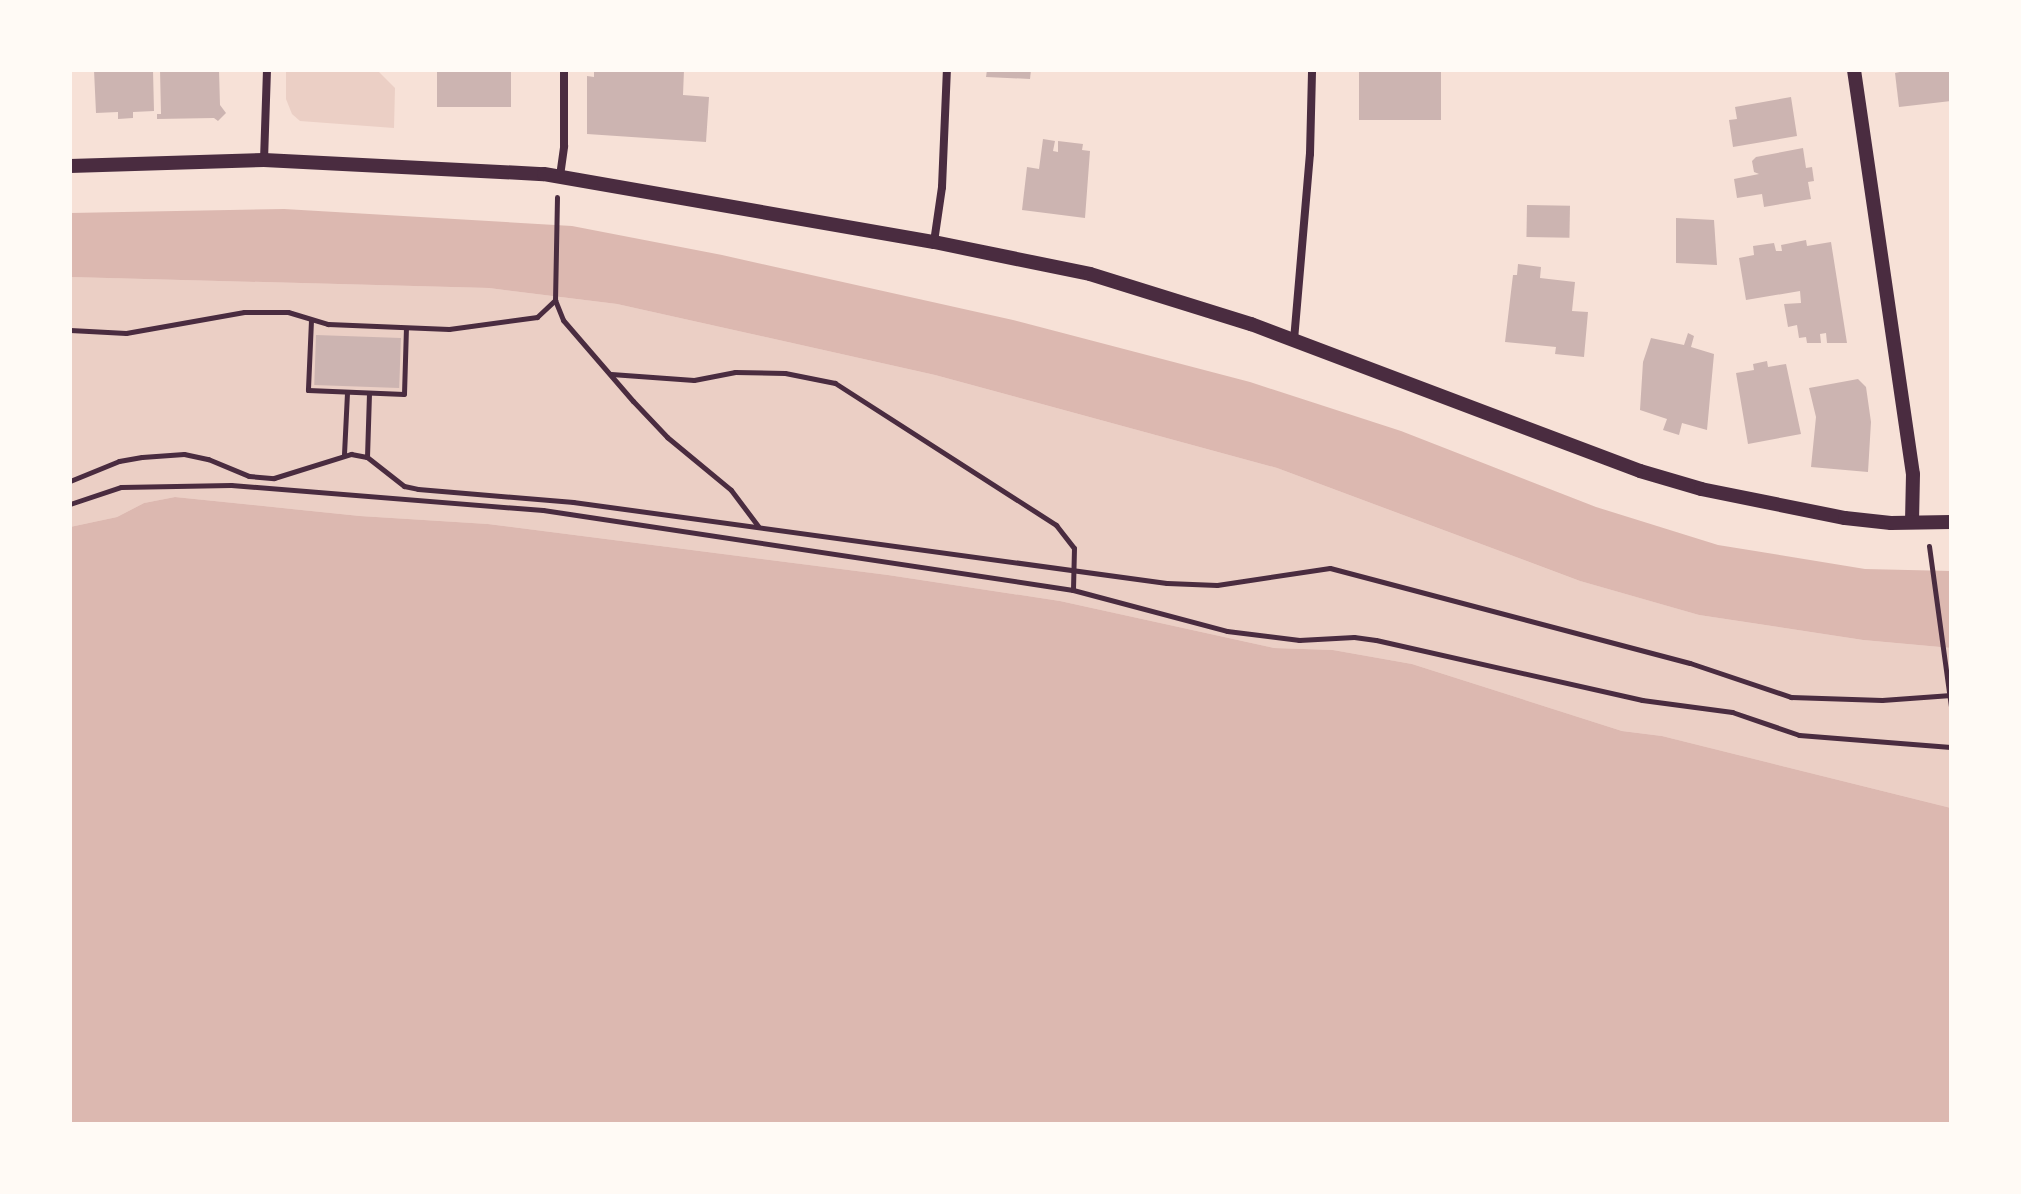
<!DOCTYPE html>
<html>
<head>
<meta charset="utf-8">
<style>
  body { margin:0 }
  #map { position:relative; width:2021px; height:1194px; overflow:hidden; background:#f7e1d7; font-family:"Golos Text",sans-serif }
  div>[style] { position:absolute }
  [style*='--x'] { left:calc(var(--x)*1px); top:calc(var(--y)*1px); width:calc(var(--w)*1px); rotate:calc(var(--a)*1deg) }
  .green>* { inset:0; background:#ebcfc5 }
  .water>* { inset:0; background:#dcb8b0 }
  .building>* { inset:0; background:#ccb4b1; transform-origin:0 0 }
  .path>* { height:5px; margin:-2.5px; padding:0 2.5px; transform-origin:2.5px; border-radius:2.5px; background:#4a2c40 }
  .minor>* { height:8px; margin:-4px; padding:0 4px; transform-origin:4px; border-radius:4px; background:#4a2c40 }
  .tertiary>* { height:14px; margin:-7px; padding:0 7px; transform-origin:7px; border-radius:7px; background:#4a2c40 }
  span { translate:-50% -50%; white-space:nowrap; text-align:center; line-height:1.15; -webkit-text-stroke:6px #fffaf5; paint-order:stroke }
  .frame { position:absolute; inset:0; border:72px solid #fffaf5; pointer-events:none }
</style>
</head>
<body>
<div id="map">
  <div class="green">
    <i style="clip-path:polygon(286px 70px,377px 70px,395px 88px,394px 128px,300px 121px,292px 114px,286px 99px)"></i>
    <i style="clip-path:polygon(70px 277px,489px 288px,617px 304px,935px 375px,1277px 468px,1580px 581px,1699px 615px,1863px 640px,1951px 648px,1951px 808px,1662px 736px,1622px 731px,1412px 664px,1333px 650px,1274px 648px,1060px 601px,888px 575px,488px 524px,360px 516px,175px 497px,144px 503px,117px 517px,70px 527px)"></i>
  </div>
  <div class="water">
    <i style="clip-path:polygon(284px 209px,572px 226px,722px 255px,1013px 320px,1250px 382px,1401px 431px,1596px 507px,1718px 545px,1865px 569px,1951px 571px,1951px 648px,1863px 640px,1699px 615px,1580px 581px,1277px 468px,935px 375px,617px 304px,489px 288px,70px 277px,70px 213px)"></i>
    <i style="clip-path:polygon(175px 497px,360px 516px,488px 524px,888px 575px,1060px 601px,1274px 648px,1333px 650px,1412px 664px,1622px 731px,1662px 736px,1951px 808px,1951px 1124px,70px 1124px,70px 527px,117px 517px,144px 503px)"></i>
  </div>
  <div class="building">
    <i style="clip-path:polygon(94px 70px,153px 70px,154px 111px,133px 112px,133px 118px,118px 119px,118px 112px,96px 113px)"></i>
    <i style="clip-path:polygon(160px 70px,219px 70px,220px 105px,226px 113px,218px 121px,214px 118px,157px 119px,157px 114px,161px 114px)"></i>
    <i style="left:437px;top:70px;width:74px;height:37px"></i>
    <i style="clip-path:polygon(594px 70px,684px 70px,683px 95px,709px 97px,706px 142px,587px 134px,587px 76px,594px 77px)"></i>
    <i style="clip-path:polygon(987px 70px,1031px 70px,1030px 79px,986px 77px)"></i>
    <i style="left:1359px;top:70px;width:82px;height:50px"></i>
    <i style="clip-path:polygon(1909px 70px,1951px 70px,1951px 101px,1899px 107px,1895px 73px)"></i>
    <i style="clip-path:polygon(1791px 97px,1797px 136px,1733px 147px,1729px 120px,1737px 119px,1735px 107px)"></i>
    <i style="clip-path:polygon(1043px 139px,1055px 141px,1053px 151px,1058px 152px,1058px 141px,1083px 144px,1082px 150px,1090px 151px,1085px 218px,1022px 210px,1027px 167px,1039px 169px)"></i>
    <i style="clip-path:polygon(1803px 148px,1806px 168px,1812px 167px,1814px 181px,1808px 182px,1811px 199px,1764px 207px,1762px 194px,1737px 198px,1734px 179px,1759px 174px,1754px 172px,1752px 161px,1756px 157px)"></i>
    <i style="left:1527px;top:205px;width:43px;height:32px;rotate:1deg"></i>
    <i style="clip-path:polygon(1676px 218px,1714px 220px,1717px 265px,1676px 263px)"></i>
    <i style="clip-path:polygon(1806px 240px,1807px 246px,1831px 242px,1847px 343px,1827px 343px,1826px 333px,1820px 334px,1821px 343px,1807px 343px,1806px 337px,1799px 338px,1797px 325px,1788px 327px,1784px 304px,1801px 303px,1800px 291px,1746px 300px,1739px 258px,1754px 255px,1753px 246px,1774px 243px,1776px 251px,1782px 251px,1781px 245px)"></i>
    <i style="clip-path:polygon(1518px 264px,1541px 267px,1540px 278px,1575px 282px,1572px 311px,1588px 312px,1584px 357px,1555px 354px,1556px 347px,1505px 342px,1513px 275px,1517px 275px)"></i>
    <i style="clip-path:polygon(1688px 333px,1694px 336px,1691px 347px,1714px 354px,1707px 430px,1682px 423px,1679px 435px,1663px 430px,1667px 419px,1640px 410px,1643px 362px,1651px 338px,1684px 345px)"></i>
    <i style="left:316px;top:335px;width:85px;height:50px;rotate:2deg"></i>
    <i style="clip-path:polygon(1767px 361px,1768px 367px,1786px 364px,1801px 434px,1748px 444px,1736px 373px,1754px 370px,1753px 364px)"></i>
    <i style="clip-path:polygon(1858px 379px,1866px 387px,1871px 422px,1868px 472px,1811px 467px,1816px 417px,1809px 388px)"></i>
  </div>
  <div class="path">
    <i style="--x:557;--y:197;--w:103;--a:91.1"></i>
    <i style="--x:555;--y:300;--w:22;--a:68"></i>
    <i style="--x:563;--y:320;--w:107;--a:49.2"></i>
    <i style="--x:633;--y:401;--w:50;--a:46.6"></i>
    <i style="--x:667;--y:437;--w:83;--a:39.6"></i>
    <i style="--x:731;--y:490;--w:45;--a:53.1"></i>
    <i style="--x:311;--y:320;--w:70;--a:92.5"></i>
    <i style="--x:308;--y:390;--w:96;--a:2.4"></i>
    <i style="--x:404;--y:394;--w:66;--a:-88.3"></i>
    <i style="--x:70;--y:330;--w:56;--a:3.1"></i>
    <i style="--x:126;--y:333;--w:120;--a:-10.1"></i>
    <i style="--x:244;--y:312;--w:44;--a:0"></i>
    <i style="--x:288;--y:312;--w:42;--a:16.7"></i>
    <i style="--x:328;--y:324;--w:121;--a:2.4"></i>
    <i style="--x:449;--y:329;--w:89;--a:-7.8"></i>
    <i style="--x:537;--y:317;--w:25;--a:-43"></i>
    <i style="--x:611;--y:374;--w:83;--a:4.1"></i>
    <i style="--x:694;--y:380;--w:42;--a:-11"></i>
    <i style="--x:735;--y:372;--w:50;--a:1.1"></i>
    <i style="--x:785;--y:373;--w:51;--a:11.3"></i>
    <i style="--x:835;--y:383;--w:263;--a:32.7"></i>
    <i style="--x:1056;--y:525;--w:29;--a:52"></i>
    <i style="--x:1074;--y:548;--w:42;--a:91.4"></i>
    <i style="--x:344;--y:454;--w:62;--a:-87.2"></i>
    <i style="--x:367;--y:457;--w:64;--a:-88.2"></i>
    <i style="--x:70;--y:481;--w:53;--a:-22.2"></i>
    <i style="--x:119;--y:461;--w:23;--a:-10"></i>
    <i style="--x:142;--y:457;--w:42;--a:-4.1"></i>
    <i style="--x:184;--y:454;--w:25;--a:12"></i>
    <i style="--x:208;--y:459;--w:44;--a:22.5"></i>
    <i style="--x:249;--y:476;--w:25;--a:5"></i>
    <i style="--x:274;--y:478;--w:81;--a:-17.3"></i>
    <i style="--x:351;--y:454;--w:16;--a:11"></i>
    <i style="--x:367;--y:457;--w:47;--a:38.1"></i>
    <i style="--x:404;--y:486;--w:14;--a:12"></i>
    <i style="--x:418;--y:489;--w:156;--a:4.8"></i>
    <i style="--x:573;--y:502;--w:599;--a:7.77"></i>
    <i style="--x:1167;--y:583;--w:50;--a:2.3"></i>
    <i style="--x:1217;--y:585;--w:114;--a:-8.6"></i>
    <i style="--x:1330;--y:568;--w:372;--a:14.8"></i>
    <i style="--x:1690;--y:663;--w:107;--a:18.6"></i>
    <i style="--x:1791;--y:697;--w:91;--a:1.9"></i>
    <i style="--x:1882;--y:700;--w:69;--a:-4.1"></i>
    <i style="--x:70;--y:504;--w:54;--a:-18.4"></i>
    <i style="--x:121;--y:487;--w:110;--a:-1"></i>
    <i style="--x:231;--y:485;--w:313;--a:4.6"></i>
    <i style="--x:543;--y:510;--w:536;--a:8.58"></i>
    <i style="--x:1073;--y:590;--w:159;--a:14.9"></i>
    <i style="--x:1227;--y:631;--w:73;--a:7.1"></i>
    <i style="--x:1299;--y:640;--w:55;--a:-3.1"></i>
    <i style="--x:1354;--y:637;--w:22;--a:8"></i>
    <i style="--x:1376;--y:640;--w:273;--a:12.7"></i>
    <i style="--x:1642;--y:700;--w:91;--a:7.6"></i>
    <i style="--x:1732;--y:712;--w:71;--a:18.9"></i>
    <i style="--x:1799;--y:735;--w:152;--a:4.5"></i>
    <i style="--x:1929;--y:546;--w:162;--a:82.2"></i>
  </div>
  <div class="minor">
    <i style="--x:264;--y:160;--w:90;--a:-88.1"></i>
    <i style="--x:560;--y:176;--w:30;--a:-82"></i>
    <i style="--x:564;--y:146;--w:76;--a:-90"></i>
    <i style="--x:934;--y:242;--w:56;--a:-81.7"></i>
    <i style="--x:942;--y:187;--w:117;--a:-87.6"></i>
    <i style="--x:1294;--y:340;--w:187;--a:-85.1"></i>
    <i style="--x:1310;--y:154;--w:84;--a:-88.6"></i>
  </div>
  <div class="tertiary">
    <i style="--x:1854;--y:70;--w:408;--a:81.7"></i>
    <i style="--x:1913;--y:474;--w:48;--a:91.2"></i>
    <i style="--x:70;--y:166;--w:194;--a:-1.8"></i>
    <i style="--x:264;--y:160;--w:280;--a:2.9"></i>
    <i style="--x:544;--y:174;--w:396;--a:9.9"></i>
    <i style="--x:934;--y:242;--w:159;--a:11.6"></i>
    <i style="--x:1090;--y:274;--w:169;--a:17.3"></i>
    <i style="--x:1251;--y:324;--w:416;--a:20.7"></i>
    <i style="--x:1640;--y:471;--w:64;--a:16.4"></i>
    <i style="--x:1701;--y:489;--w:147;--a:11.4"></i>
    <i style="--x:1845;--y:518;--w:46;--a:6.2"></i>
    <i style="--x:1891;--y:523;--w:60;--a:-1"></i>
  </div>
  <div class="frame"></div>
</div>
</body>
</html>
